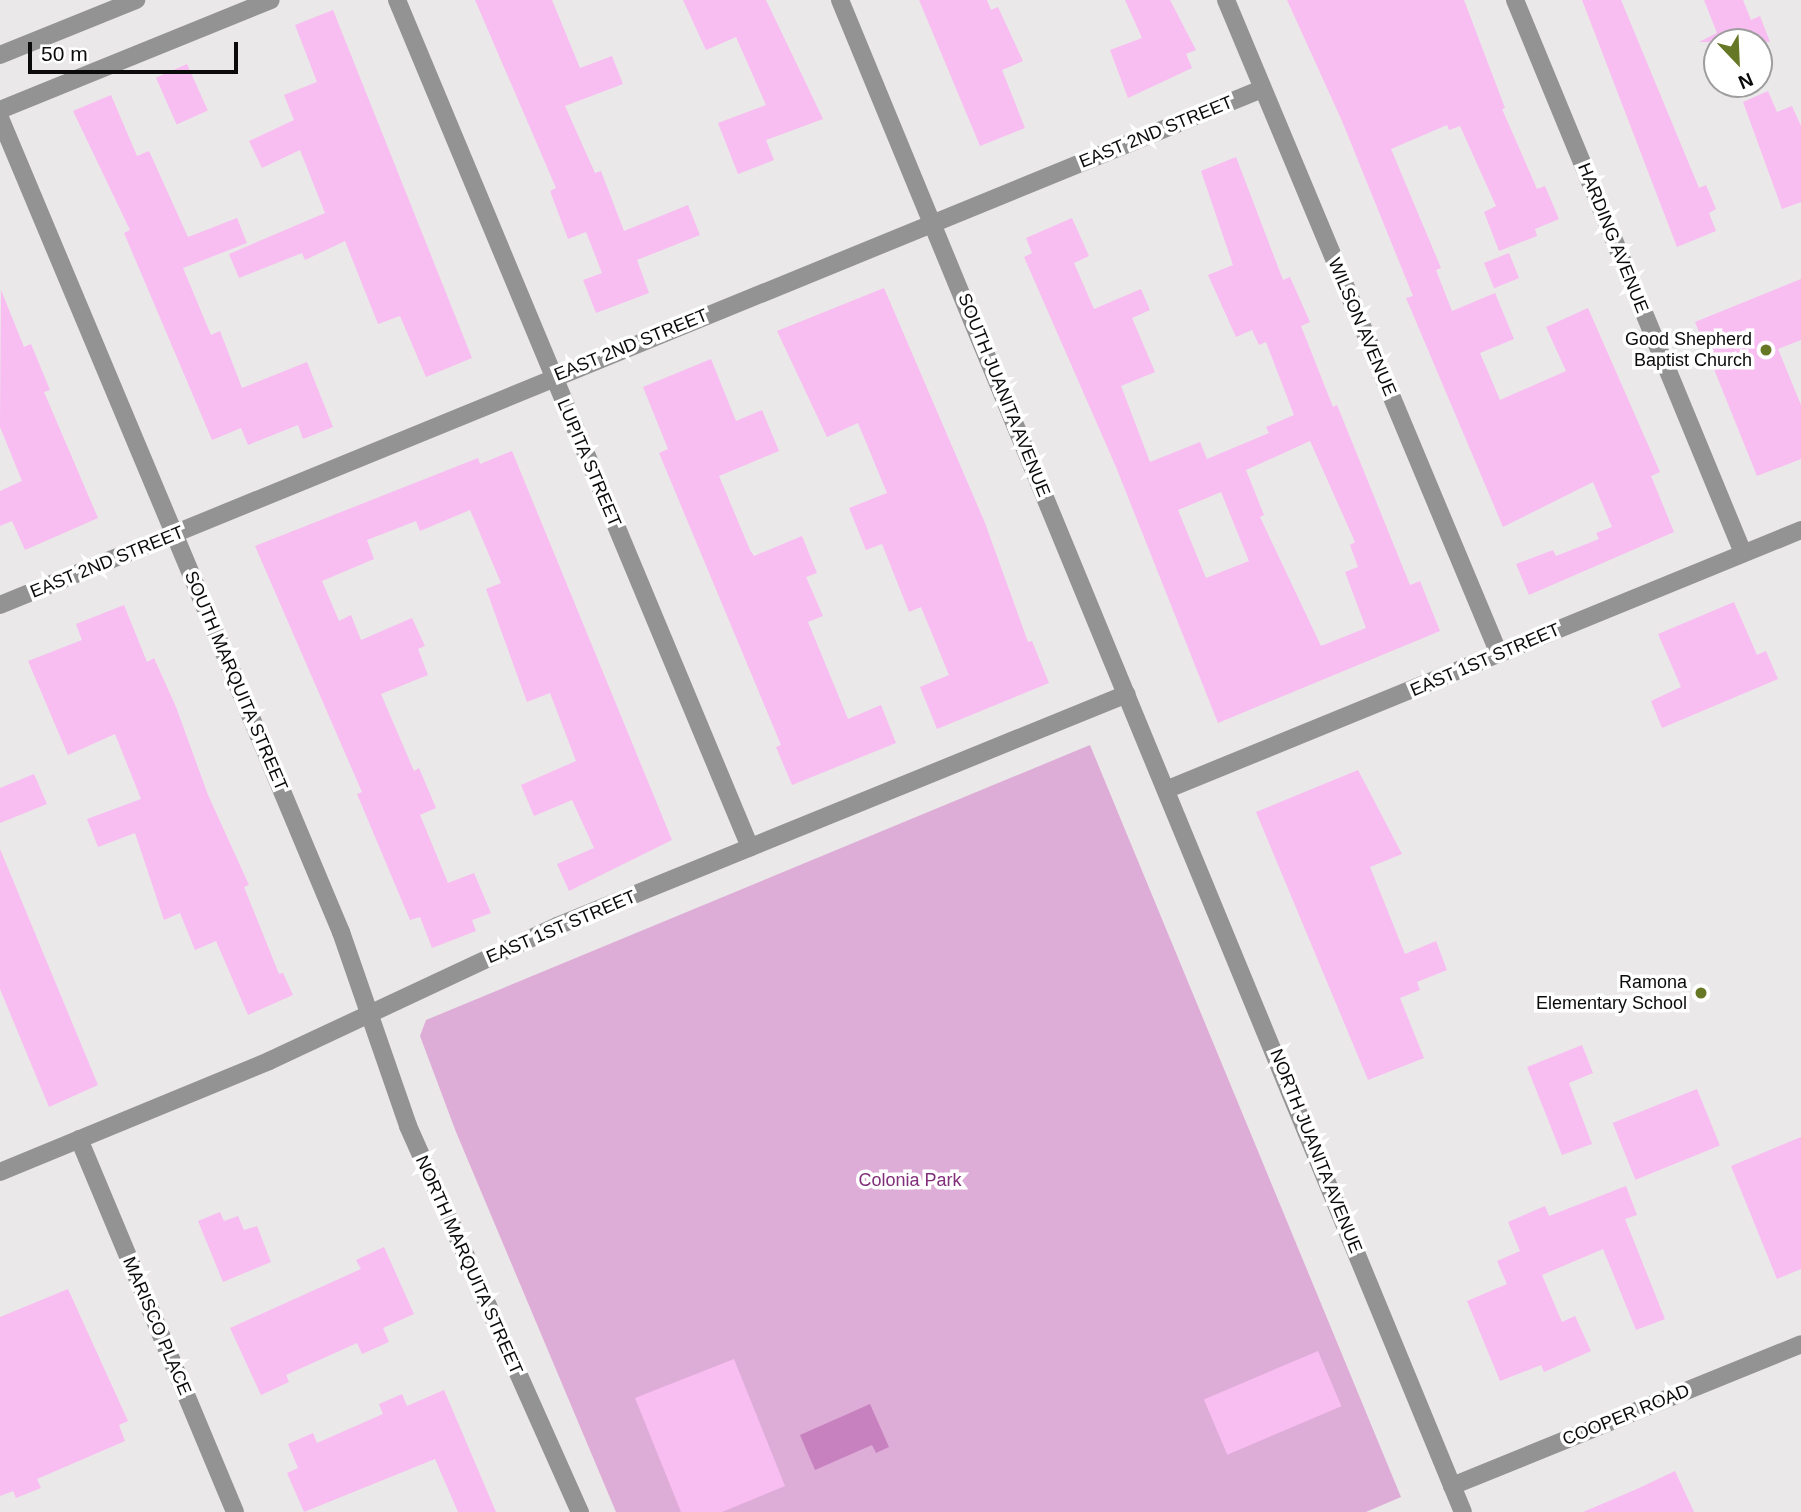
<!DOCTYPE html>
<html>
<head>
<meta charset="utf-8">
<style>
  body { margin:0 }
  #map { position:relative; width:1801px; height:1512px; overflow:hidden; background:#ebe8ea; font-family:Arial,sans-serif }
  div>[style] { position:absolute }
  [style*='--x'] { left:calc(var(--x)*1px); top:calc(var(--y)*1px); width:calc(var(--w)*1px); rotate:calc(var(--a)*1deg) }
  .green>* { inset:0; background:#deadd7 }
  .water>* { inset:0; background:#c781bf }
  .building>* { inset:0; background:#f8bdf1; transform-origin:0 0 }
  .minor>* { height:18px; margin:-9px; padding:0 9px; transform-origin:9px; border-radius:9px; background:#949394 }
  .dots>* { width:19px; height:19px; translate:-50% -50%; box-sizing:border-box; border:4px solid #fff; border-radius:50% }
  span { translate:-50% -50%; white-space:nowrap; text-align:center; line-height:1.15; -webkit-text-stroke:7px #fff; paint-order:stroke }
  .street-label { font-size:18px; color:#0c0b0c }
  .poi-label { font-size:18px; color:#0c0b0c }
  .right { translate:-100% -50%; text-align:right }
  .park-label { font-size:18px; color:#812e7b }
  .north { position:absolute; left:1703px; top:28px; width:70px; height:70px; box-sizing:border-box; background:#fff; border:2px solid #9e9d9e; border-radius:50%; rotate:157deg; font-size:19px; font-weight:700; line-height:28px; text-align:center; color:#0c0b0c }
  .north::after { content:''; display:block; margin:auto; width:24px; height:32px; background:#667726; clip-path:polygon(50% 0,100% 100%,50% 72%,0 100%) }
  .scale { position:absolute; left:28px; top:42px; width:210px; height:32px; box-sizing:border-box; border:4px solid #0c0b0c; border-top:0; padding-left:9px; font-size:21px; line-height:24px; white-space:nowrap; color:#0c0b0c; -webkit-text-stroke:5px #fff; paint-order:stroke }
</style>
</head>
<body>
<div id="map">
  <div class="green">
    <i style="clip-path:polygon(1090px 745px,1401px 1497px,1366px 1512px,616px 1512px,456px 1132px,420px 1036px,426px 1020px)"></i>
  </div>
  <div class="water">
    <i style="clip-path:polygon(870px 1404px,889px 1447px,876px 1453px,872px 1445px,815px 1470px,800px 1435px)"></i>
  </div>
  <div class="building">
    <i style="clip-path:polygon(475px 0,552px 0,580px 68px,612px 56px,623px 84px,565px 106px,595px 173px,601px 171px,624px 231px,688px 205px,700px 235px,637px 260px,649px 293px,596px 313px,583px 280px,602px 273px,586px 232px,568px 239px,550px 191px,556px 188px)"></i>
    <i style="clip-path:polygon(683px 0,766px 0,823px 119px,766px 140px,774px 160px,738px 174px,718px 123px,766px 105px,736px 37px,706px 50px)"></i>
    <i style="clip-path:polygon(919px 0,987px 0,991px 10px,998px 7px,1023px 61px,1002px 70px,1025px 128px,980px 146px)"></i>
    <i style="clip-path:polygon(1125px 0,1170px 0,1196px 50px,1186px 54px,1192px 68px,1128px 98px,1110px 50px,1142px 38px)"></i>
    <i style="clip-path:polygon(1287px 0,1464px 0,1505px 108px,1502px 109px,1537px 189px,1545px 186px,1559px 219px,1535px 229px,1537px 236px,1499px 251px,1484px 212px,1496px 206px,1460px 126px,1449px 130px,1447px 125px,1391px 149px,1441px 268px,1436px 270px,1452px 311px,1495px 293px,1514px 339px,1480px 353px,1500px 400px,1566px 371px,1546px 327px,1588px 308px,1660px 472px,1651px 476px,1674px 532px,1529px 595px,1516px 564px,1553px 550px,1556px 556px,1599px 539px,1596px 533px,1612px 527px,1593px 482px,1503px 527px,1406px 298px,1413px 296px,1342px 121px)"></i>
    <i style="clip-path:polygon(1582px 0,1621px 0,1699px 188px,1706px 185px,1716px 209px,1709px 213px,1716px 231px,1677px 247px)"></i>
    <i style="clip-path:polygon(1704px 0,1743px 0,1751px 20px,1760px 16px,1770px 42px,1699px 42px,1717px 33px)"></i>
    <i style="clip-path:polygon(333px 10px,472px 358px,426px 377px,400px 316px,378px 324px,345px 241px,305px 260px,302px 253px,239px 278px,229px 254px,325px 213px,300px 150px,262px 168px,249px 141px,294px 120px,284px 95px,317px 82px,295px 25px)"></i>
    <i style="left:187px;top:64px;width:51px;height:34px;rotate:66deg"></i>
    <i style="clip-path:polygon(1768px 91px,1777px 112px,1792px 106px,1801px 126px,1801px 202px,1782px 209px,1743px 102px)"></i>
    <i style="clip-path:polygon(111px 95px,137px 156px,149px 151px,188px 237px,237px 218px,247px 243px,183px 268px,211px 335px,220px 331px,242px 388px,307px 362px,333px 427px,303px 439px,298px 425px,248px 445px,241px 428px,212px 440px,124px 233px,130px 230px,73px 111px)"></i>
    <i style="clip-path:polygon(evenodd,1236px 157px,1283px 280px,1290px 277px,1310px 322px,1301px 326px,1333px 407px,1337px 405px,1410px 585px,1420px 581px,1440px 631px,1218px 723px,1116px 467px,1024px 257px,1032px 253px,1026px 238px,1072px 218px,1089px 256px,1074px 263px,1094px 309px,1141px 289px,1150px 310px,1132px 318px,1155px 372px,1121px 386px,1150px 462px,1200px 442px,1207px 459px,1269px 433px,1266px 427px,1294px 415px,1266px 342px,1259px 345px,1252px 330px,1236px 337px,1208px 275px,1233px 265px,1201px 171px,1236px 157px,1310px 441px,1355px 542px,1350px 545px,1358px 567px,1345px 572px,1366px 628px,1321px 646px,1260px 517px,1264px 515px,1246px 470px,1310px 441px,1236px 157px,1221px 492px,1249px 561px,1206px 578px,1178px 510px,1221px 492px)"></i>
    <i style="left:1509px;top:253px;width:27px;height:27px;rotate:68deg"></i>
    <i style="clip-path:polygon(1801px 279px,1801px 340px,1778px 349px,1801px 405px,1801px 459px,1757px 476px,1695px 322px)"></i>
    <i style="clip-path:polygon(884px 288px,985px 523px,1028px 642px,1032px 641px,1049px 683px,937px 729px,920px 687px,949px 675px,921px 607px,909px 612px,882px 544px,866px 550px,849px 508px,887px 493px,858px 423px,827px 437px,777px 331px)"></i>
    <i style="clip-path:polygon(1px 290px,24px 347px,31px 344px,50px 390px,44px 392px,98px 518px,25px 550px,12px 521px,0 526px,0 491px,22px 481px,0 427px)"></i>
    <i style="clip-path:polygon(711px 359px,736px 421px,762px 410px,779px 451px,719px 476px,750px 550px,754px 556px,802px 536px,817px 573px,806px 577px,823px 616px,808px 622px,848px 719px,881px 705px,896px 743px,792px 785px,776px 747px,781px 745px,659px 453px,668px 449px,643px 387px)"></i>
    <i style="clip-path:polygon(512px 451px,672px 840px,569px 891px,557px 864px,594px 848px,572px 800px,534px 816px,521px 785px,576px 761px,550px 693px,527px 702px,486px 589px,501px 583px,470px 510px,420px 531px,416px 521px,367px 540px,374px 559px,322px 581px,339px 621px,351px 615px,361px 640px,412px 618px,425px 646px,418px 649px,428px 675px,381px 694px,414px 771px,419px 768px,436px 808px,420px 815px,448px 883px,474px 873px,491px 913px,472px 920px,476px 931px,432px 948px,420px 917px,410px 920px,357px 794px,362px 792px,255px 546px,478px 458px,480px 464px)"></i>
    <i style="clip-path:polygon(1734px 602px,1757px 655px,1766px 651px,1778px 679px,1662px 728px,1651px 701px,1681px 687px,1658px 634px)"></i>
    <i style="clip-path:polygon(124px 605px,147px 662px,154px 658px,176px 707px,208px 795px,249px 885px,244px 887px,279px 974px,283px 973px,293px 995px,248px 1015px,216px 941px,195px 950px,180px 913px,164px 920px,135px 833px,98px 847px,87px 819px,141px 799px,115px 734px,68px 755px,28px 661px,82px 640px,76px 624px)"></i>
    <i style="clip-path:polygon(1358px 770px,1402px 854px,1370px 867px,1405px 954px,1436px 941px,1447px 970px,1417px 982px,1420px 990px,1400px 998px,1424px 1058px,1368px 1080px,1256px 812px)"></i>
    <i style="clip-path:polygon(34px 774px,47px 804px,0 823px,0 788px)"></i>
    <i style="clip-path:polygon(0 849px,98px 1085px,49px 1107px,0 989px)"></i>
    <i style="clip-path:polygon(1582px 1045px,1593px 1073px,1569px 1083px,1592px 1144px,1562px 1155px,1527px 1067px)"></i>
    <i style="left:1697px;top:1089px;width:61px;height:91px;rotate:68deg"></i>
    <i style="clip-path:polygon(1801px 1137px,1801px 1269px,1777px 1279px,1731px 1166px)"></i>
    <i style="clip-path:polygon(1626px 1186px,1637px 1215px,1625px 1219px,1665px 1319px,1636px 1330px,1603px 1249px,1542px 1275px,1562px 1322px,1575px 1316px,1591px 1351px,1544px 1372px,1541px 1365px,1500px 1381px,1467px 1301px,1507px 1284px,1497px 1261px,1520px 1251px,1508px 1222px,1545px 1206px,1549px 1216px)"></i>
    <i style="clip-path:polygon(220px 1212px,224px 1221px,238px 1216px,244px 1230px,257px 1226px,271px 1262px,223px 1282px,198px 1221px)"></i>
    <i style="clip-path:polygon(384px 1247px,414px 1314px,383px 1328px,389px 1342px,362px 1354px,357px 1343px,286px 1375px,289px 1382px,261px 1395px,230px 1328px,361px 1269px,356px 1260px)"></i>
    <i style="clip-path:polygon(68px 1289px,128px 1421px,119px 1425px,125px 1441px,37px 1479px,41px 1488px,16px 1498px,13px 1491px,0 1496px,0 1317px)"></i>
    <i style="left:1318px;top:1351px;width:60px;height:124px;rotate:67deg"></i>
    <i style="clip-path:polygon(734px 1359px,785px 1486px,722px 1512px,681px 1512px,635px 1398px)"></i>
    <i style="clip-path:polygon(444px 1390px,496px 1512px,458px 1512px,435px 1459px,304px 1512px,287px 1473px,298px 1468px,288px 1444px,313px 1433px,317px 1443px,383px 1414px,379px 1404px,402px 1394px,407px 1406px)"></i>
    <i style="clip-path:polygon(1675px 1471px,1694px 1512px,1583px 1512px,1637px 1489px)"></i>
  </div>
  <div class="minor">
    <i style="--x:397;--y:0;--w:918;--a:67.38"></i>
    <i style="--x:840;--y:0;--w:1635;--a:67.61"></i>
    <i style="--x:1226;--y:0;--w:709;--a:67.34"></i>
    <i style="--x:1515;--y:0;--w:598;--a:67.59"></i>
    <i style="--x:0;--y:55;--w:147;--a:-22"></i>
    <i style="--x:0;--y:110;--w:292;--a:-22.1"></i>
    <i style="--x:0;--y:118;--w:883;--a:67.27"></i>
    <i style="--x:341;--y:932;--w:205;--a:70.9"></i>
    <i style="--x:408;--y:1126;--w:423;--a:66"></i>
    <i style="--x:0;--y:605;--w:1363;--a:-22.24"></i>
    <i style="--x:1168;--y:789;--w:684;--a:-22.25"></i>
    <i style="--x:79;--y:1139;--w:404;--a:67.3"></i>
    <i style="--x:0;--y:1172;--w:291;--a:-22.4"></i>
    <i style="--x:269;--y:1061;--w:318;--a:-25.1"></i>
    <i style="--x:557;--y:926;--w:615;--a:-22.15"></i>
    <i style="--x:1452;--y:1486;--w:377;--a:-22.1"></i>
  </div>
  <div class="dots">
    <i style="left:1766px;top:350px;background:#667726"></i>
    <i style="left:1701px;top:993px;background:#667726"></i>
  </div>
  <div class="street-label">
    <span style="left:1156px;top:132px;rotate:-22deg">EAST 2ND STREET</span>
    <span style="left:1613px;top:238px;rotate:68deg">HARDING AVENUE</span>
    <span style="left:1362px;top:327px;rotate:67deg">WILSON AVENUE</span>
    <span style="left:631px;top:345px;rotate:-22deg">EAST 2ND STREET</span>
    <span style="left:1004px;top:395px;rotate:68deg">SOUTH JUANITA AVENUE</span>
    <span style="left:589px;top:463px;rotate:67deg">LUPITA STREET</span>
    <span style="left:107px;top:562px;rotate:-22deg">EAST 2ND STREET</span>
    <span style="left:1485px;top:660px;rotate:-23deg">EAST 1ST STREET</span>
    <span style="left:236px;top:681px;rotate:67deg">SOUTH MARQUITA STREET</span>
    <span style="left:561px;top:927px;rotate:-23deg">EAST 1ST STREET</span>
    <span style="left:1316px;top:1151px;rotate:68deg">NORTH JUANITA AVENUE</span>
    <span style="left:469px;top:1265px;rotate:66deg">NORTH MARQUITA STREET</span>
    <span style="left:157px;top:1326px;rotate:67deg">MARISCO PLACE</span>
    <span style="left:1626px;top:1415px;rotate:-22deg">COOPER ROAD</span>
  </div>
  <div class="poi-label">
    <span class="right" style="left:1752px;top:350px">Good Shepherd<br>Baptist Church</span>
    <span class="right" style="left:1687px;top:993px">Ramona<br>Elementary School</span>
  </div>
  <div class="park-label">
    <span style="left:910px;top:1180px">Colonia Park</span>
  </div>
  <div class="north">N</div>
  <div class="scale">50 m</div>
</div>
</body>
</html>
